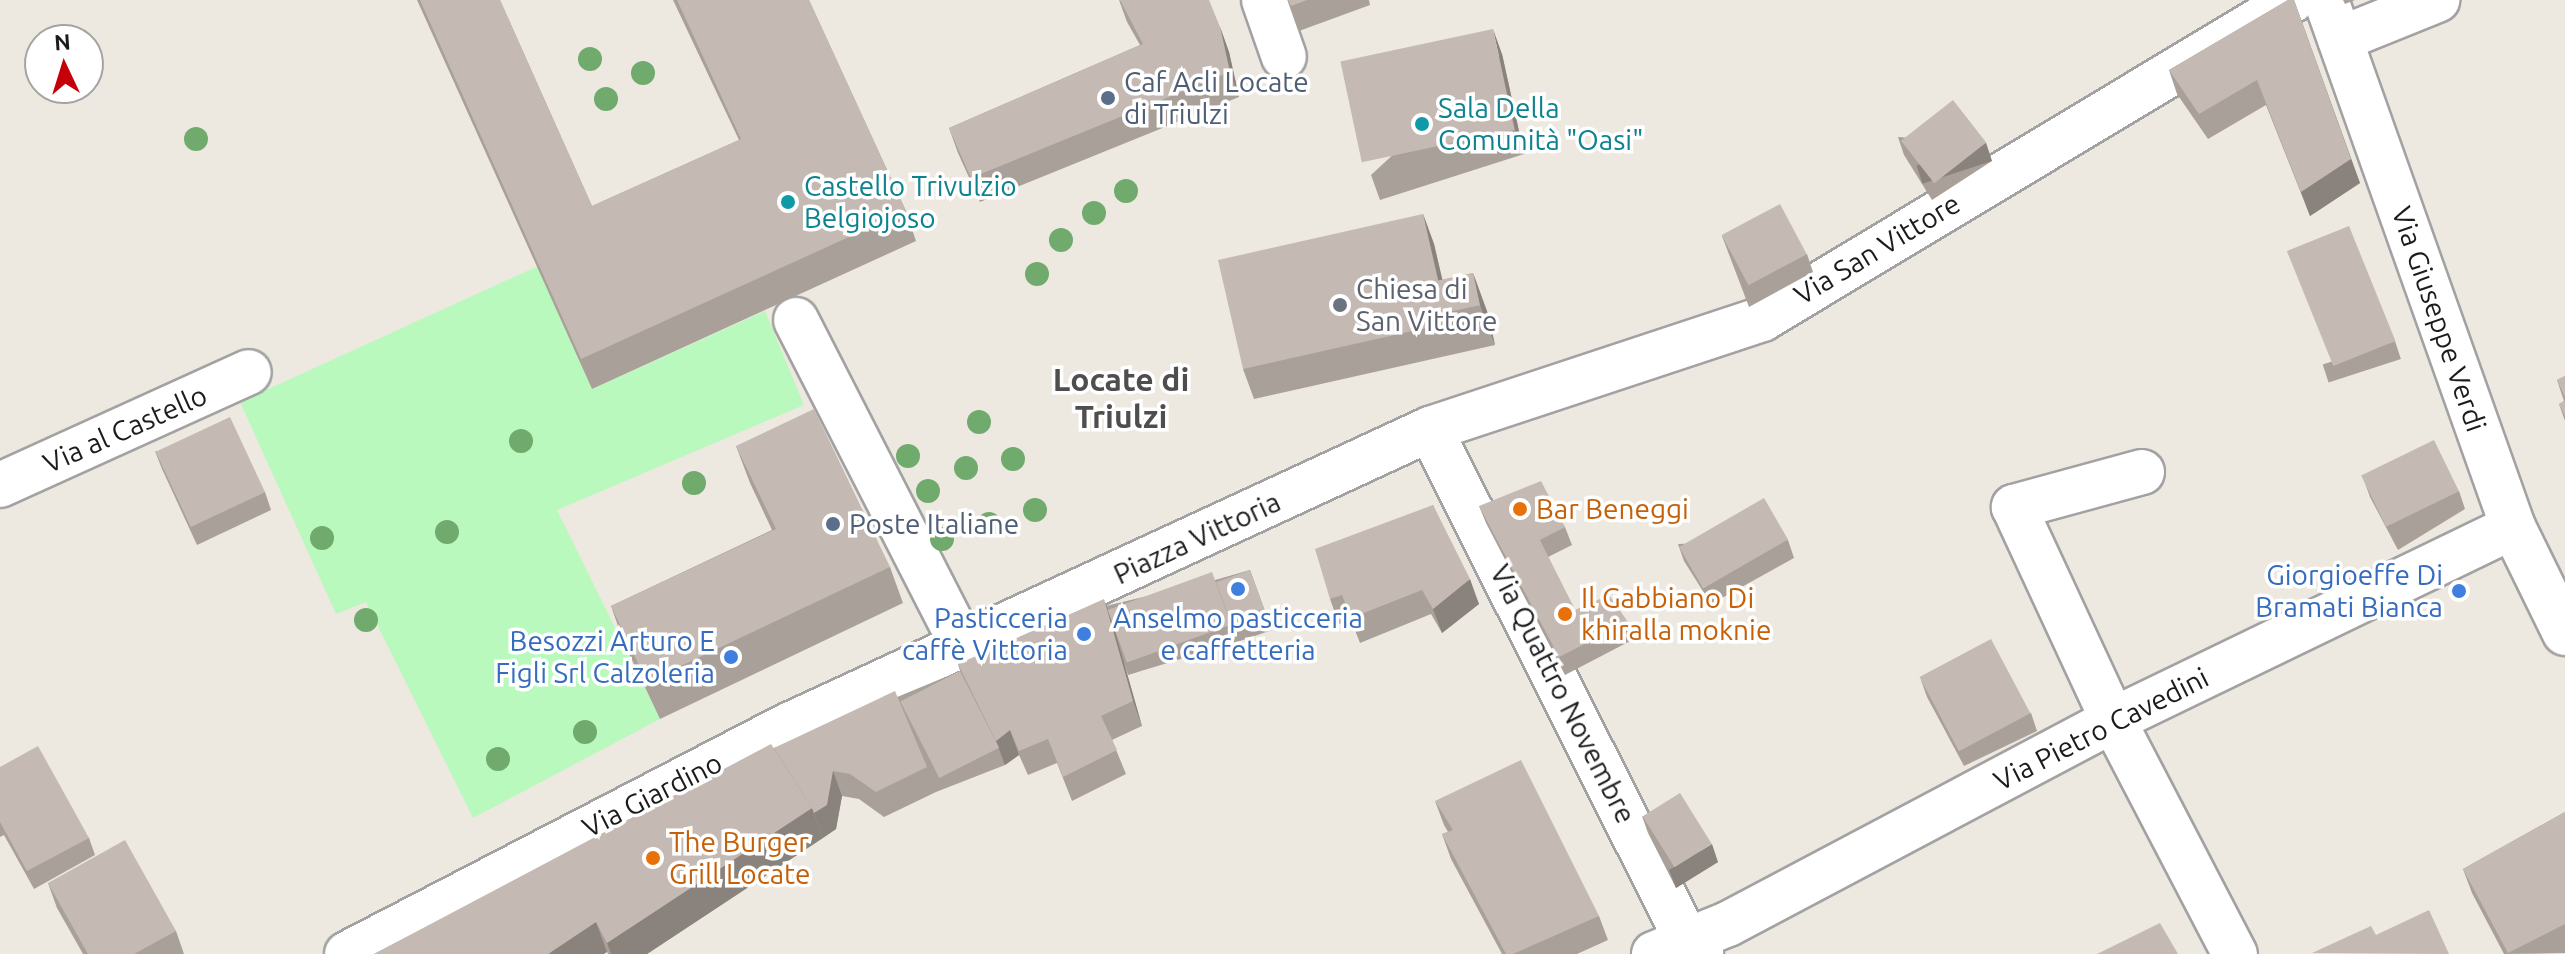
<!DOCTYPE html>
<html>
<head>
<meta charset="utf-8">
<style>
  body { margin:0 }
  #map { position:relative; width:2565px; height:954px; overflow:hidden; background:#ede8e0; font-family:Ubuntu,sans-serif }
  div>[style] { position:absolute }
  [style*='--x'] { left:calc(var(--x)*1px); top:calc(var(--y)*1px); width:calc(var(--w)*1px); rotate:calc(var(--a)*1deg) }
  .park>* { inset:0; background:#baf9bd }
  .roads { filter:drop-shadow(2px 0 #a2a2a2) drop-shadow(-2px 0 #a2a2a2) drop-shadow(0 2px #a2a2a2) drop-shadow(0 -2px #a2a2a2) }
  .minor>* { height:44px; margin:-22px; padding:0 22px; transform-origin:22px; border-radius:22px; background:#fff }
  .trees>* { width:24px; height:24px; margin:-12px; border-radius:50%; background:#70aa6d }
  .wall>* { inset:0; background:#a9a09a; transform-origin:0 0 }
  .shaded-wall>* { inset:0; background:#89827d; transform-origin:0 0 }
  .building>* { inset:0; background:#c4bab3; transform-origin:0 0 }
  .dots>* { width:22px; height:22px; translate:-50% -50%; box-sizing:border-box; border:4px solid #fff; border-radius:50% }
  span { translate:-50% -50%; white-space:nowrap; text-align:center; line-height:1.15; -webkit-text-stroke:7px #fff; paint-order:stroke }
  .service-label { font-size:28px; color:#4e5e75 }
  .left { translate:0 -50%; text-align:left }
  .culture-label { font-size:28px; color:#0d838f }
  .street-label { font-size:28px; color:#1b1b1b }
  .worship-label { font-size:28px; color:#5b616d }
  .food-label { font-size:28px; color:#c56008 }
  .shop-label { font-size:28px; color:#366cbe }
  .right { translate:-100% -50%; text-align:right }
  .quarter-label { font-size:32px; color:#4e4e4e; font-weight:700 }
  .north { position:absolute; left:24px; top:24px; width:80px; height:80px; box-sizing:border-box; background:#fff; border:2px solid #a4a4a4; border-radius:50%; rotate:356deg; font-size:22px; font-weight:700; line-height:32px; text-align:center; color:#1b1b1b }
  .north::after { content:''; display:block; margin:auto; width:28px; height:36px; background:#c50008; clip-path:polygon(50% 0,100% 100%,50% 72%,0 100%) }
</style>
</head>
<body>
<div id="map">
  <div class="park">
    <i style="clip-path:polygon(538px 266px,592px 389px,765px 311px,804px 405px,557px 510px,660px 719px,473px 818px,366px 602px,336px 614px,240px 402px)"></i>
  </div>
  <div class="roads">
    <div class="minor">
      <i style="--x:1264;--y:0;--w:60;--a:70.7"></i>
      <i style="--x:2326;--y:0;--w:559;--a:70.46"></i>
      <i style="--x:2513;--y:527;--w:118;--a:63.9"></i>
      <i style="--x:2340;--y:39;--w:105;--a:-21.9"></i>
      <i style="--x:796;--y:320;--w:366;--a:62.9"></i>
      <i style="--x:1430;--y:429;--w:562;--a:63.34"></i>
      <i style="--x:1682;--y:931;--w:30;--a:50"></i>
      <i style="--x:2142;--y:472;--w:133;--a:164.7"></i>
      <i style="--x:2014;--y:507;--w:235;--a:65.1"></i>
      <i style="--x:2113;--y:720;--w:264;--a:62.5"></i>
      <i style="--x:0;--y:485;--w:273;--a:-24.4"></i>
      <i style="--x:347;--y:954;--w:496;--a:-27.4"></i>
      <i style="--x:787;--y:726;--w:708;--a:-24.79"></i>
      <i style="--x:1430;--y:429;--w:350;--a:-18.3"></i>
      <i style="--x:1762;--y:319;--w:619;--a:-31"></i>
      <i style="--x:1654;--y:954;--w:80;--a:-22.1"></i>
      <i style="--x:1728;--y:924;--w:436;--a:-27.9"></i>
      <i style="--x:2113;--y:720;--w:444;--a:-25.8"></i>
    </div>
  </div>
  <div class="trees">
    <i style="left:590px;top:59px"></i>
    <i style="left:643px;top:73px"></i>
    <i style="left:606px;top:99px"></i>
    <i style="left:196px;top:139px"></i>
    <i style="left:1126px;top:191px"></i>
    <i style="left:1094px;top:213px"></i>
    <i style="left:1061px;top:240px"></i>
    <i style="left:1037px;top:274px"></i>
    <i style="left:979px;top:422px"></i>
    <i style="left:521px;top:441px"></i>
    <i style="left:908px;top:456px"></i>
    <i style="left:1013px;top:459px"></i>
    <i style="left:966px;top:468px"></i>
    <i style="left:694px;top:483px"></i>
    <i style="left:928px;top:491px"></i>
    <i style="left:1035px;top:510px"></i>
    <i style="left:989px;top:524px"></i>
    <i style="left:447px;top:532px"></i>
    <i style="left:322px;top:538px"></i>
    <i style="left:942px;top:539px"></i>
    <i style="left:366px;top:620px"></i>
    <i style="left:585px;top:732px"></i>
    <i style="left:498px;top:759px"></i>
  </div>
  <div class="wall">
    <i style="clip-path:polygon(417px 0,500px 0,592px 206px,739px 140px,673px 0,809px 0,906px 211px,916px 241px,592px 389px)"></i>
    <i style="clip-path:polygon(1119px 0,1220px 27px,1229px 52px,1239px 97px,980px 202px,958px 153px,949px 128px,1140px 45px,1127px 22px)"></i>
    <i style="clip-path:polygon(1288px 0,1369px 0,1370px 5px,1299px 31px)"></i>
    <i style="clip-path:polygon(2288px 0,2360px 183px,2310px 216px,2266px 105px,2208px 139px,2177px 94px,2169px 70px)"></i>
    <i style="clip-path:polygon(2343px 0,2355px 0,2345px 4px)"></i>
    <i style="clip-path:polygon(1502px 54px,1524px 154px,1380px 200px,1371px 175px)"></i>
    <i style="clip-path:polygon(1898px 137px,1986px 143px,1992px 161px,1932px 200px,1904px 155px)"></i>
    <i style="clip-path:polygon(1423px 214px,1434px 244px,1442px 280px,1473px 273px,1488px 314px,1495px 345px,1254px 399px,1243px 369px)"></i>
    <i style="clip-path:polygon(1722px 236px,1807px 254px,1813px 272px,1749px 307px)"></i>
    <i style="left:2395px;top:341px;width:19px;height:76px;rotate:72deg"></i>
    <i style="clip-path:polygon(2565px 376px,2565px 421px,2559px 404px,2564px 401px,2557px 380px)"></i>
    <i style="clip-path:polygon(736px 446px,890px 567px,903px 603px,660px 719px,624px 643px,611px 606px,772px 530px,750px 483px)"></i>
    <i style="clip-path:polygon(155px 451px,265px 492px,271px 510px,197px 545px,162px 469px)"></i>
    <i style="clip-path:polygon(2364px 480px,2459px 491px,2465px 509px,2398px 550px,2370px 497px)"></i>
    <i style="clip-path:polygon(1433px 505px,1479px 604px,1442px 633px,1431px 614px,1360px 643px,1351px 620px,1339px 624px,1330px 599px)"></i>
    <i style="clip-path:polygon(1479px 506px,1565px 527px,1572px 545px,1548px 557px,1575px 610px,1628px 622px,1634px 639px,1565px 675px,1486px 523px)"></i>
    <i style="clip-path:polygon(1788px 540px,1794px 558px,1711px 604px,1684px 561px,1678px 544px)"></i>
    <i style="clip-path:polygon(1250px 570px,1272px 630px,1237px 642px,1237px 641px,1237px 642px,1128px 675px,1123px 660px,1142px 726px,1112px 740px,1126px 774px,1072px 801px,1057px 763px,1028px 775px,1019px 755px,1005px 765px,936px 792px,884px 817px,859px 799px,842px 796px,836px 829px,647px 954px,608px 954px,607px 952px,374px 954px,774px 748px,960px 671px,958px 664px,1106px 606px,1215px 580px)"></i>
    <i style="clip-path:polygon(1921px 680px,2031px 713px,2037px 731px,1964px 766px,1927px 697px)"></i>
    <i style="clip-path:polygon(0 767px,89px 838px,95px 855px,34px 889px,4px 835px,0 837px)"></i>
    <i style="clip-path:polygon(1435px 801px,1599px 916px,1608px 940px,1577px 954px,1502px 954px,1451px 859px,1442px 834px,1448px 832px,1444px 825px)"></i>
    <i style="clip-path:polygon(2565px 812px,2565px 953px,2504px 954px,2472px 893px,2463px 869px)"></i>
    <i style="clip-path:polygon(1642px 816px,1718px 862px,1676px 888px,1648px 833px)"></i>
    <i style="clip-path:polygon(48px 883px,176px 931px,184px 954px,83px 954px,57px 908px)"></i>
  </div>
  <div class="shaded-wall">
    <i style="clip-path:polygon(2294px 0,2360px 183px,2310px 216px,2301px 192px)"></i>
    <i style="clip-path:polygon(1220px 27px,1229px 52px,1239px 97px,1230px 72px)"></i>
    <i style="clip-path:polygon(1493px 29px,1502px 54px,1524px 154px,1515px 130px)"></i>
    <i style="left:1986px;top:143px;width:19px;height:73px;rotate:72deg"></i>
    <i style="clip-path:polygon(1423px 214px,1434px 244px,1450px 312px,1446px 313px)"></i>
    <i style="clip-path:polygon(1473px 273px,1488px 314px,1495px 345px,1480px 305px)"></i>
    <i style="clip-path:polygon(1470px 579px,1479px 604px,1442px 633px,1433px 609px)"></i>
    <i style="clip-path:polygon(1104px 599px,1113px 624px,1142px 726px,1133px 701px)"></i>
    <i style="clip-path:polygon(1010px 730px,1019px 755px,1005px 765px,996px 741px)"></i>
    <i style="clip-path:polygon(833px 771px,842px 796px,836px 829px,823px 838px,814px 813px)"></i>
    <i style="clip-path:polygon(812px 808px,823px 838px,647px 954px,611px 954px,607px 943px)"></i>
    <i style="clip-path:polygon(1712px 844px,1718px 862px,1676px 888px,1669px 870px)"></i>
    <i style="clip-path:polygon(596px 922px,607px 952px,604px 954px,548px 954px)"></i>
  </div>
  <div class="building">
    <i style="clip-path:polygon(420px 0,500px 0,592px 206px,741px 139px,677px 0,809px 0,906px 211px,581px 359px)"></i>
    <i style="clip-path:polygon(1120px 0,1209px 0,1220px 27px,1230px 72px,971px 178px,949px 128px,1143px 44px)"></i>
    <i style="clip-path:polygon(1288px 0,1307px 0,1291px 6px)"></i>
    <i style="clip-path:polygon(2288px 0,2294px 0,2351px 159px,2301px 192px,2257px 80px,2199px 114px,2169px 70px)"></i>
    <i style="left:1493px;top:29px;width:103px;height:156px;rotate:78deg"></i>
    <i style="left:1953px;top:100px;width:54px;height:66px;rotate:52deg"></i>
    <i style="left:1780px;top:204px;width:57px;height:66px;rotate:62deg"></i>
    <i style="clip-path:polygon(1423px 214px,1438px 281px,1437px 281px,1448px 323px,1243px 369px,1218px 260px)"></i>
    <i style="left:2349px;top:226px;width:124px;height:67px;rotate:68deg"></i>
    <i style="left:1473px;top:273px;width:33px;height:37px;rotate:78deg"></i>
    <i style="clip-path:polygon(2565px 376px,2565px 397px,2557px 380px)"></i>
    <i style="clip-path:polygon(2565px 401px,2565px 416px,2559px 404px)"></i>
    <i style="clip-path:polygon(814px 409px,890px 567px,647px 682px,611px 606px,776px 529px,736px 446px)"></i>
    <i style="left:230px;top:417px;width:83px;height:82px;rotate:65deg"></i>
    <i style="left:2434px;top:440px;width:57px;height:81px;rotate:64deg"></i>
    <i style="clip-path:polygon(1541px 481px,1565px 527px,1540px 540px,1575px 610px,1609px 595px,1628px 622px,1559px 657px,1479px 506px)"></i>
    <i style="left:1764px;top:498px;width:48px;height:98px;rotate:60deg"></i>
    <i style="clip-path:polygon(1433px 505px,1470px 579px,1433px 609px,1422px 590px,1351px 618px,1342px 595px,1330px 599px,1315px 549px)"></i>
    <i style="left:1250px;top:570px;width:54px;height:36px;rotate:70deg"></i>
    <i style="left:1212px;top:572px;width:56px;height:111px;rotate:70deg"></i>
    <i style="clip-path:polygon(1104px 599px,1133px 701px,1101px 716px,1117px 750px,1063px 777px,1048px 739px,1019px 751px,1010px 730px,996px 741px,958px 664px)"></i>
    <i style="left:1991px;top:639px;width:84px;height:81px;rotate:62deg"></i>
    <i style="left:960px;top:671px;width:86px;height:67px;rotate:63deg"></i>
    <i style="clip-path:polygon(895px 691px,927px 767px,876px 792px,850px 774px,833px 771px,827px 805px,814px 813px,812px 808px,774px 748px)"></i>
    <i style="clip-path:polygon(771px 744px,812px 808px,607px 943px,596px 922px,548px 954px,374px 954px)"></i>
    <i style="clip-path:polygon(38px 746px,89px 838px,27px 871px,0 822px,0 767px)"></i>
    <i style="clip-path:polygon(1521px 760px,1599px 916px,1513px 954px,1506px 954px,1442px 834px,1453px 830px,1435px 801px)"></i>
    <i style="left:1680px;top:793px;width:60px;height:44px;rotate:58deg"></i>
    <i style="clip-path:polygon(2565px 812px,2565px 924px,2508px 953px,2463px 869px)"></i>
    <i style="clip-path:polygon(125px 840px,176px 931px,134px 954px,88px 954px,48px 883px)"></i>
    <i style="clip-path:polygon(2429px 910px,2449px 954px,2312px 953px,2371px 926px,2376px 935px)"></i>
    <i style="clip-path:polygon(2160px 923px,2178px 954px,2097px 954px)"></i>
  </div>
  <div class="dots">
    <i style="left:1108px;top:98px;background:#5c6f8a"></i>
    <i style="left:1422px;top:124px;background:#0f9aa8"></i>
    <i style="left:788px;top:202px;background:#0f9aa8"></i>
    <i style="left:1340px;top:305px;background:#6b7280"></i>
    <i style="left:1520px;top:509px;background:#e8710a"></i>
    <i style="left:833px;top:524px;background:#5c6f8a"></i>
    <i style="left:1238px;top:589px;background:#3f7fe0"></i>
    <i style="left:2459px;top:591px;background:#3f7fe0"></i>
    <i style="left:1565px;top:614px;background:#e8710a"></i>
    <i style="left:1084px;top:634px;background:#3f7fe0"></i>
    <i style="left:731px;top:657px;background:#3f7fe0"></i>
    <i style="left:653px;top:858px;background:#e8710a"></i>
  </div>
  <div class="service-label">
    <span class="left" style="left:1124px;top:98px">Caf Acli Locate<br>di Triulzi</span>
    <span class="left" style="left:849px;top:524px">Poste Italiane</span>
  </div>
  <div class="culture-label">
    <span class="left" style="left:1438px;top:124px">Sala Della<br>Comunità "Oasi"</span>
    <span class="left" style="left:804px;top:202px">Castello Trivulzio<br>Belgiojoso</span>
  </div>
  <div class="street-label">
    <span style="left:1877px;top:249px;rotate:-31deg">Via San Vittore</span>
    <span style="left:2439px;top:319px;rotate:71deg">Via Giuseppe Verdi</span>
    <span style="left:125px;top:429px;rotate:-24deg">Via al Castello</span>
    <span style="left:1197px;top:538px;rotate:-25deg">Piazza Vittoria</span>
    <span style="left:1563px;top:694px;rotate:63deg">Via Quattro Novembre</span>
    <span style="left:2101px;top:729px;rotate:-27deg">Via Pietro Cavedini</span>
    <span style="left:652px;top:795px;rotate:-27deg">Via Giardino</span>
  </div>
  <div class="worship-label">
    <span class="left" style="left:1356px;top:305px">Chiesa di<br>San Vittore</span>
  </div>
  <div class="food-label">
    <span class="left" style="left:1536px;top:509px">Bar Beneggi</span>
    <span class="left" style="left:1581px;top:614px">Il Gabbiano Di<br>khiralla moknie</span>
    <span class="left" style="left:669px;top:858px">The Burger<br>Grill Locate</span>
  </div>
  <div class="shop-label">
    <span class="right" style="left:2443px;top:591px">Giorgioeffe Di<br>Bramati Bianca</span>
    <span class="right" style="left:1068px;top:634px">Pasticceria<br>caffè Vittoria</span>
    <span style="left:1238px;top:634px">Anselmo pasticceria<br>e caffetteria</span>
    <span class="right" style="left:715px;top:657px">Besozzi Arturo E<br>Figli Srl Calzoleria</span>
  </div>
  <div class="quarter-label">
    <span style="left:1121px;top:398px">Locate di<br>Triulzi</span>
  </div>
  <div class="north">N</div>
</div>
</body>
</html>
